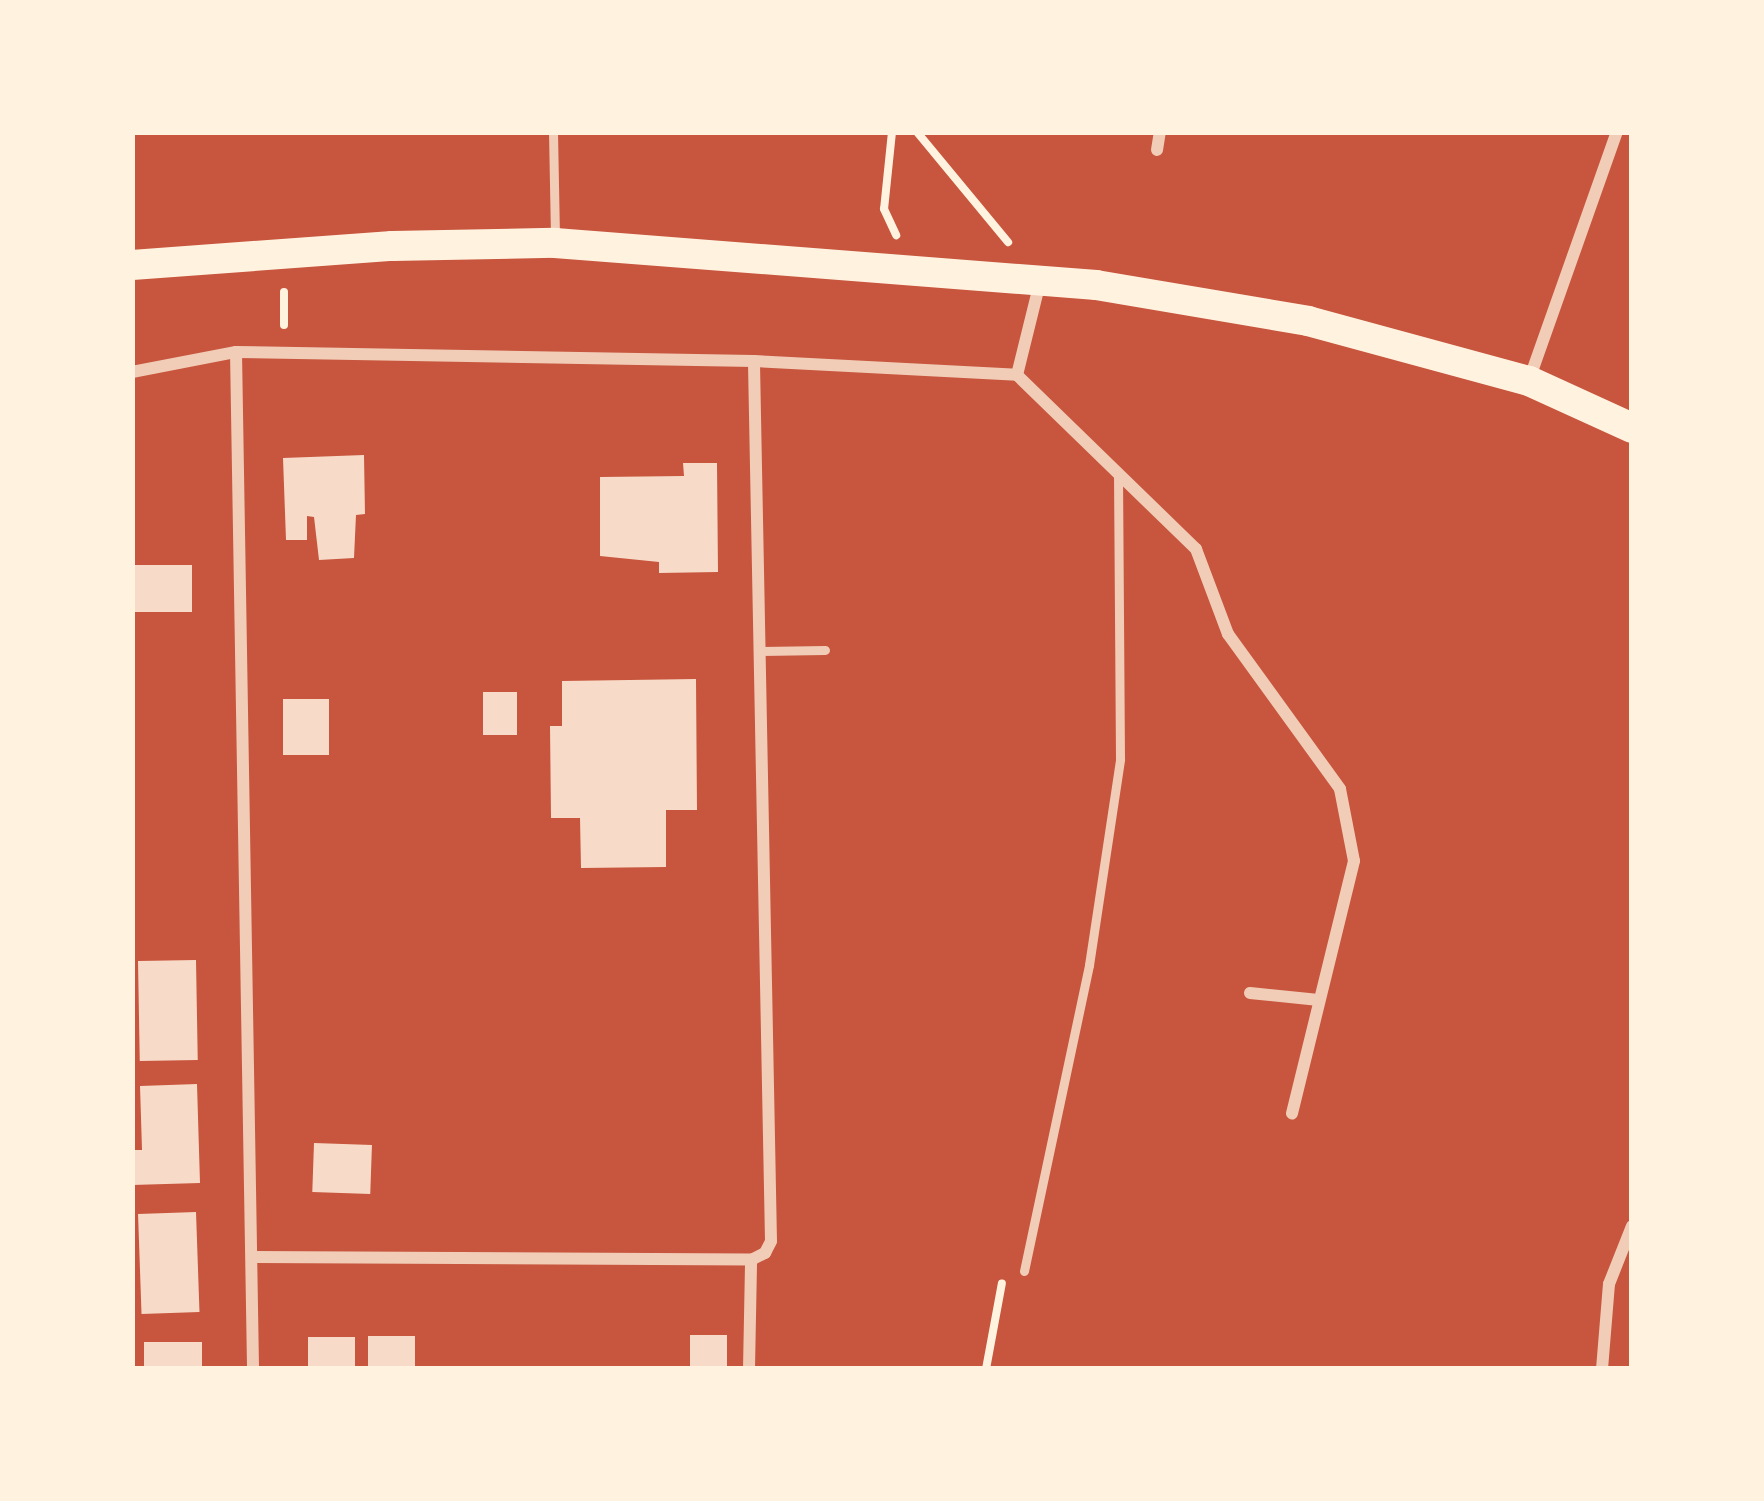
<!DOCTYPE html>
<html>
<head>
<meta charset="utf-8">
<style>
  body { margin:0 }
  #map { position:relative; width:1764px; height:1501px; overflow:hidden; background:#c8553d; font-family:"PT Sans",sans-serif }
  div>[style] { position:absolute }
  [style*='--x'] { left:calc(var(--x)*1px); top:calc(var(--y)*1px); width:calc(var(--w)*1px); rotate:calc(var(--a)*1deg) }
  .building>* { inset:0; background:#f7dbc8; transform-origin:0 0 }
  .path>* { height:8px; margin:-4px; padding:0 4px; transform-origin:4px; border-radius:4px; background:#fff3e0 }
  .service>* { height:9px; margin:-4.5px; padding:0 4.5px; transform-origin:4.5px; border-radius:4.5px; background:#f1ccb7 }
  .minor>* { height:12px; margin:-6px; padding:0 6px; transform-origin:6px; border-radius:6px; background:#f1ccb7 }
  .primary>* { height:30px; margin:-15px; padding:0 15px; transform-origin:15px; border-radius:15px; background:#fff3e0 }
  span { translate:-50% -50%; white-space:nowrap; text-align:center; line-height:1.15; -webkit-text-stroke:10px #fff3e0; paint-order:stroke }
  .frame { position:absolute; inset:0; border:135px solid #fff3e0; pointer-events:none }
</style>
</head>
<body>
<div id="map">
  <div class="building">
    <i style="clip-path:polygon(364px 455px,365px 514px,356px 515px,354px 558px,319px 560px,314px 517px,307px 516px,307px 540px,286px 540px,283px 458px)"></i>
    <i style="clip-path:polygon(683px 463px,717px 463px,718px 572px,659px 573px,659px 562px,600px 556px,600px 477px,684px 476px)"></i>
    <i style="left:134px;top:565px;width:58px;height:47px"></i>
    <i style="clip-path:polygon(696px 679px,697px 810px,666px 810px,666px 867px,581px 868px,580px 818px,551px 818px,550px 726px,562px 726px,562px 681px)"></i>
    <i style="left:483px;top:692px;width:34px;height:43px"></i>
    <i style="left:329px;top:699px;width:56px;height:46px;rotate:90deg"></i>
    <i style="left:196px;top:960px;width:100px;height:58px;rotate:89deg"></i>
    <i style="clip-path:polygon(197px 1084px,200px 1183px,132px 1185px,132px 1150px,142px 1150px,140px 1086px)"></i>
    <i style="left:314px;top:1143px;width:58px;height:49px;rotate:2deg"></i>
    <i style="left:196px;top:1212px;width:100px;height:58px;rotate:88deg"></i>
    <i style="left:690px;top:1335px;width:37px;height:34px"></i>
    <i style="left:368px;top:1336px;width:47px;height:33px"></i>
    <i style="left:308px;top:1337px;width:47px;height:32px"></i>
    <i style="left:202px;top:1342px;width:27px;height:58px;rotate:90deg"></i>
  </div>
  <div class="path">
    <i style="--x:892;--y:132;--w:77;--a:95.9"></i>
    <i style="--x:884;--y:209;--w:29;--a:65"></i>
    <i style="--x:917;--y:132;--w:143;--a:50.4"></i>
    <i style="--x:284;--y:292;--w:33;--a:90"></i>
    <i style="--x:986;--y:1369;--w:87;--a:-79.5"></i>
  </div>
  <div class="service">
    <i style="--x:553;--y:132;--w:109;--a:88.9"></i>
    <i style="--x:760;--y:651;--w:65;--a:-0.9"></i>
    <i style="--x:1024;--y:1271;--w:313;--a:-78"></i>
    <i style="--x:1089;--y:965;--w:208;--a:-81.4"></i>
    <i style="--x:1120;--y:759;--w:282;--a:-90.4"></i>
  </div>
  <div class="minor">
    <i style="--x:1157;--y:150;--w:18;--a:-81"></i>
    <i style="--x:236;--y:352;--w:1017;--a:89.04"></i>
    <i style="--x:132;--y:372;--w:106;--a:-10.9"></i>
    <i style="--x:236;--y:352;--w:518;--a:1"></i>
    <i style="--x:754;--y:361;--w:263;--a:3"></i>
    <i style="--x:1017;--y:375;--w:250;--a:44.2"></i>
    <i style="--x:1196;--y:549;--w:91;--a:69.4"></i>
    <i style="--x:1228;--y:634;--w:191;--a:54.1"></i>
    <i style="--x:1340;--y:789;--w:73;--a:79"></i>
    <i style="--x:1354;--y:861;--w:260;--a:103.8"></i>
    <i style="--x:1017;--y:375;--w:96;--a:-76.1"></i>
    <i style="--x:1529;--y:380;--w:263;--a:-70.5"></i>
    <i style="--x:1250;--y:993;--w:69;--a:5.8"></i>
    <i style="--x:253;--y:1257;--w:498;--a:0.3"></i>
    <i style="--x:751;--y:1260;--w:16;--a:-27"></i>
    <i style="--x:765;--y:1253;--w:13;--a:-63"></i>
    <i style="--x:771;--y:1241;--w:880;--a:-91.11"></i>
    <i style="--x:749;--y:1369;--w:109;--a:-88.9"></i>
    <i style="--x:1602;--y:1369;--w:85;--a:-85.3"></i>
    <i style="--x:1609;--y:1284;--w:62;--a:-68.4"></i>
  </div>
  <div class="primary">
    <i style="--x:132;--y:265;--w:261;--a:-4.2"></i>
    <i style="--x:392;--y:246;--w:163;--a:-1.1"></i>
    <i style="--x:555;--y:243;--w:543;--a:4.44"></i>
    <i style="--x:1096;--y:285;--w:215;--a:9.6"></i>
    <i style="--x:1308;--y:321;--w:229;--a:15.2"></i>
    <i style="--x:1529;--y:381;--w:113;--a:24.5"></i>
  </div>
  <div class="frame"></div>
</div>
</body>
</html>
